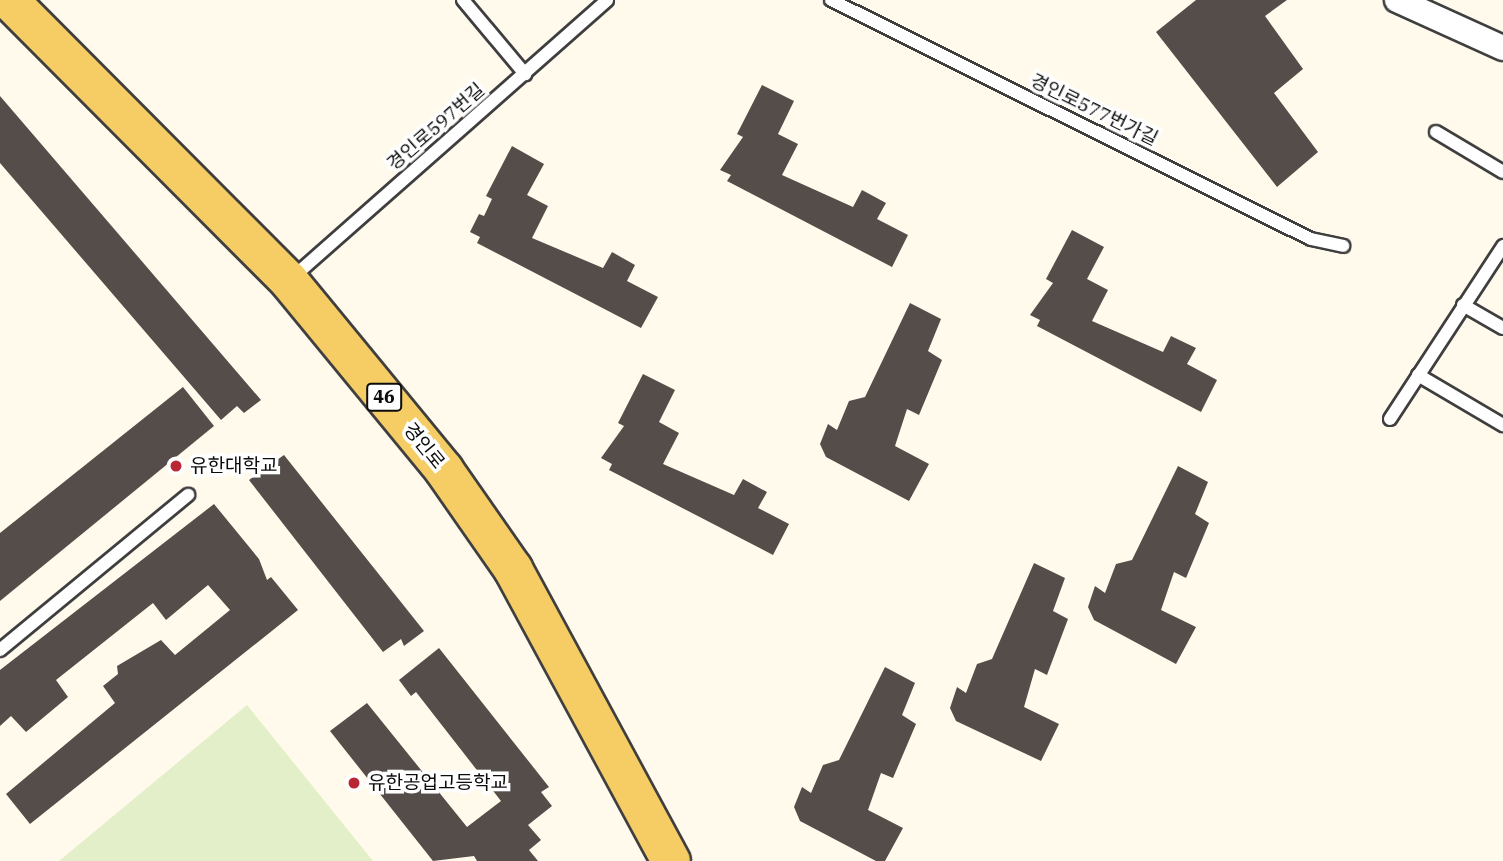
<!DOCTYPE html>
<html>
<head>
<meta charset="utf-8">
<style>
  body { margin:0 }
  #map { position:relative; width:1503px; height:861px; overflow:hidden; background:#fffaec; font-family:"IBM Plex Serif","Noto Sans KR",serif }
  div>[style] { position:absolute }
  [style*='--x'] { left:calc(var(--x)*1px); top:calc(var(--y)*1px); width:calc(var(--w)*1px); rotate:calc(var(--a)*1deg) }
  .pitch>* { inset:0; background:#e3efc8 }
  .building>* { inset:0; background:#554d49 }
  .roads { filter:drop-shadow(2px 0 #3f3f3f) drop-shadow(-2px 0 #3f3f3f) drop-shadow(0 2px #3f3f3f) drop-shadow(0 -2px #3f3f3f) }
  .service>* { height:12px; margin:-6px; padding:0 6px; transform-origin:6px; border-radius:6px; background:#fff }
  .minor>* { height:24px; margin:-12px; padding:0 12px; transform-origin:12px; border-radius:12px; background:#fff }
  .primary>* { height:38px; margin:-19px; padding:0 19px; transform-origin:19px; border-radius:19px; background:#f6cd64 }
  .dots>* { width:19px; height:19px; translate:-50% -50%; box-sizing:border-box; border:4px solid #fff; border-radius:50% }
  span { translate:-50% -50%; white-space:nowrap; text-align:center; line-height:1.15; -webkit-text-stroke:7px #fff; paint-order:stroke }
  .shield-label span { padding:2px 5px; background:#fff; border:2px solid; border-radius:5px; -webkit-text-stroke-width:0 }
  .shield-label { font-size:18px; color:#0c0c0c; font-weight:700 }
  .street-label { font-size:19px; color:#0c0c0c }
  .poi-label { font-size:19px; color:#0c0c0c }
  .left { translate:0 -50%; text-align:left }
</style>
</head>
<body>
<div id="map">
  <div class="pitch">
    <i style="clip-path:polygon(247px 705px,373px 861px,59px 861px)"></i>
  </div>
  <div class="building">
    <i style="clip-path:polygon(1196px 0,1287px 0,1265px 16px,1303px 69px,1274px 93px,1318px 152px,1277px 187px,1156px 32px)"></i>
    <i style="clip-path:polygon(762px 85px,794px 101px,778px 134px,798px 144px,782px 175px,853px 207px,862px 190px,886px 203px,877px 219px,908px 235px,892px 267px,727px 181px,731px 175px,720px 170px,743px 137px,737px 134px)"></i>
    <i style="clip-path:polygon(0 96px,261px 400px,244px 413px,237px 406px,221px 420px,0 163px)"></i>
    <i style="clip-path:polygon(512px 146px,544px 164px,527px 195px,548px 206px,532px 238px,603px 268px,612px 252px,635px 265px,627px 281px,658px 297px,641px 328px,477px 243px,480px 237px,470px 232px,479px 214px,484px 216px,492px 199px,486px 196px)"></i>
    <i style="clip-path:polygon(1072px 230px,1104px 247px,1087px 279px,1108px 290px,1092px 321px,1163px 352px,1171px 336px,1196px 348px,1187px 364px,1217px 380px,1201px 412px,1037px 326px,1040px 320px,1030px 315px,1053px 283px,1046px 279px)"></i>
    <i style="clip-path:polygon(910px 303px,941px 319px,928px 351px,942px 360px,919px 415px,907px 409px,895px 446px,929px 464px,909px 501px,826px 457px,820px 444px,828px 424px,837px 430px,849px 401px,865px 397px)"></i>
    <i style="clip-path:polygon(643px 374px,675px 390px,659px 422px,679px 433px,663px 464px,734px 495px,743px 479px,767px 492px,758px 508px,789px 524px,773px 555px,609px 470px,612px 464px,601px 458px,624px 426px,618px 423px)"></i>
    <i style="clip-path:polygon(183px 387px,214px 426px,0 601px,0 533px)"></i>
    <i style="clip-path:polygon(284px 455px,424px 631px,404px 646px,401px 639px,383px 652px,249px 480px)"></i>
    <i style="clip-path:polygon(1178px 466px,1208px 482px,1195px 514px,1209px 523px,1186px 578px,1174px 572px,1161px 610px,1196px 627px,1176px 664px,1094px 620px,1088px 607px,1095px 586px,1105px 593px,1116px 564px,1132px 560px)"></i>
    <i style="clip-path:polygon(214px 504px,259px 559px,267px 580px,271px 577px,298px 610px,30px 824px,6px 794px,115px 703px,103px 686px,118px 674px,117px 666px,161px 640px,175px 655px,230px 610px,208px 585px,166px 620px,153px 603px,56px 680px,68px 697px,26px 732px,11px 716px,0 726px,0 670px)"></i>
    <i style="clip-path:polygon(1034px 563px,1065px 578px,1053px 611px,1068px 619px,1047px 675px,1035px 669px,1024px 707px,1059px 724px,1041px 761px,956px 721px,950px 708px,957px 687px,966px 693px,977px 664px,992px 659px)"></i>
    <i style="clip-path:polygon(439px 648px,549px 787px,541px 792px,552px 806px,528px 825px,541px 840px,529px 850px,538px 861px,477px 861px,474px 856px,433px 861px,330px 731px,367px 703px,467px 827px,501px 801px,416px 692px,411px 696px,399px 680px)"></i>
    <i style="clip-path:polygon(885px 667px,915px 683px,902px 715px,916px 724px,893px 778px,881px 773px,868px 810px,903px 828px,885px 861px,876px 861px,800px 821px,794px 807px,802px 787px,811px 793px,823px 765px,839px 760px)"></i>
  </div>
  <div class="roads">
    <div class="service">
      <i style="--x:463;--y:0;--w:97;--a:50"></i>
      <i style="--x:831;--y:0;--w:536;--a:26.47"></i>
      <i style="--x:1311;--y:239;--w:33;--a:12"></i>
      <i style="--x:1436;--y:132;--w:78;--a:30.8"></i>
      <i style="--x:292;--y:278;--w:420;--a:-41.4"></i>
      <i style="--x:1463;--y:305;--w:46;--a:29.9"></i>
      <i style="--x:1418;--y:375;--w:99;--a:30.5"></i>
      <i style="--x:1390;--y:419;--w:207;--a:-56.8"></i>
      <i style="--x:0;--y:650;--w:244;--a:-39.5"></i>
    </div>
    <div class="minor">
      <i style="--x:1397;--y:0;--w:116;--a:24.4"></i>
    </div>
    <div class="primary">
      <i style="--x:9;--y:0;--w:397;--a:45.1"></i>
      <i style="--x:289;--y:281;--w:244;--a:50.6"></i>
      <i style="--x:444;--y:470;--w:121;--a:55.1"></i>
      <i style="--x:513;--y:569;--w:332;--a:61.6"></i>
    </div>
  </div>
  <div class="dots">
    <i style="left:176px;top:466px;background:#ba2734"></i>
    <i style="left:354px;top:783px;background:#ba2734"></i>
  </div>
  <div class="shield-label">
    <span style="left:384px;top:397px">46</span>
  </div>
  <div class="street-label">
    <span style="left:1094px;top:110px;rotate:26deg">경인로577번가길</span>
    <span style="left:436px;top:127px;rotate:-41deg">경인로597번길</span>
    <span style="left:424px;top:446px;rotate:51deg">경인로</span>
  </div>
  <div class="poi-label">
    <span class="left" style="left:190px;top:466px">유한대학교</span>
    <span class="left" style="left:368px;top:783px">유한공업고등학교</span>
  </div>
</div>
</body>
</html>
